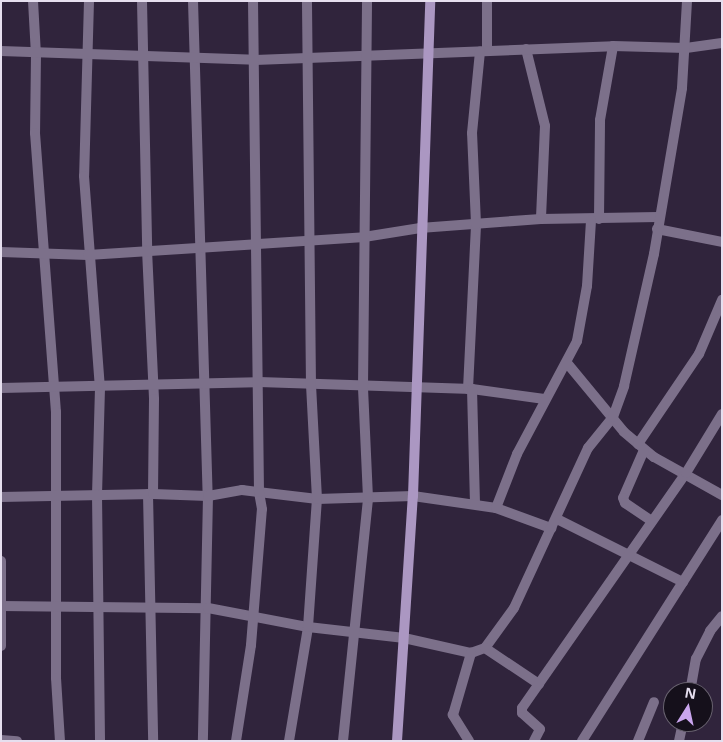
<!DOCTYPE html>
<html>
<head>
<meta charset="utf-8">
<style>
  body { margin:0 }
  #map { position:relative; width:723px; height:742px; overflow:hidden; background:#30243c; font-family:"Open Sans",sans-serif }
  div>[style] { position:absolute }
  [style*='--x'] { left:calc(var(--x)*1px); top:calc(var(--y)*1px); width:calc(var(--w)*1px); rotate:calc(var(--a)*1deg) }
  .street>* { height:10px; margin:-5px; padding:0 5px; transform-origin:5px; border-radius:5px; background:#7c708a }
  .secondary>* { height:10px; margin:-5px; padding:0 5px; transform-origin:5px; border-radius:5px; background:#ab97c2 }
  span { translate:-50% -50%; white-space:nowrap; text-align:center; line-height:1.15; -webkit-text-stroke:4px #15101b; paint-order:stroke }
  .frame { position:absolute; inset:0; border:2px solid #e6dfef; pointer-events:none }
  .north { position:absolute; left:663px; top:682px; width:50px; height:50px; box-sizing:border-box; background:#15101b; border:1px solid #696370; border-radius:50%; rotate:10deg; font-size:14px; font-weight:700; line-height:20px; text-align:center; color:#e6dfef }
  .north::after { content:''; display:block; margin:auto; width:18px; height:22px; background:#c9a5ee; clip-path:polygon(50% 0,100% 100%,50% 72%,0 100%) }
</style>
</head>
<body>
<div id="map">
  <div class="street">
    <i style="--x:33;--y:1;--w:53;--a:86.8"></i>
    <i style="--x:36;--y:54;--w:79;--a:90.7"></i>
    <i style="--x:35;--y:133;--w:280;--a:85.7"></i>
    <i style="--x:56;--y:412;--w:266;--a:90"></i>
    <i style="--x:56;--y:678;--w:63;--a:86.4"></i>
    <i style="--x:89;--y:1;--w:175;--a:91.6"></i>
    <i style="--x:84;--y:176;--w:213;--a:85.7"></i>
    <i style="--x:100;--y:388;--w:106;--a:91.6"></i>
    <i style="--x:97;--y:494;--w:247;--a:89.3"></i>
    <i style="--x:142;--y:1;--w:249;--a:88.8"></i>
    <i style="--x:147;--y:250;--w:149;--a:87.3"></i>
    <i style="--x:154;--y:399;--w:95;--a:90.6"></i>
    <i style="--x:193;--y:1;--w:495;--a:88.3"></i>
    <i style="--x:208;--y:496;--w:245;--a:91.2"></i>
    <i style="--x:487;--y:1;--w:50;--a:90"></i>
    <i style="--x:526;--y:49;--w:79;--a:76.1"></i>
    <i style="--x:545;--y:126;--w:93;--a:92.5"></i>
    <i style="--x:1;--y:51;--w:254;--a:2"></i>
    <i style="--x:255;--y:60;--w:358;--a:-2.2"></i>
    <i style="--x:613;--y:46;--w:73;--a:1.6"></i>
    <i style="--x:686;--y:48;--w:36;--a:-8"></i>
    <i style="--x:599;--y:219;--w:99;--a:-89.4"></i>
    <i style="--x:600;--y:120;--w:75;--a:-80"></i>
    <i style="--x:657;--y:229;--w:66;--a:11.3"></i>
    <i style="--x:1;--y:252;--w:87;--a:2"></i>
    <i style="--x:88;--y:255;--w:277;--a:-3.7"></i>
    <i style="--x:364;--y:237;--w:57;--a:-9.1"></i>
    <i style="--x:420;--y:228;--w:121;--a:-4.3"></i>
    <i style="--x:541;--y:219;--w:117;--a:-1"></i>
    <i style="--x:567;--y:363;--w:89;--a:50.4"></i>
    <i style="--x:624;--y:432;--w:39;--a:40"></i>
    <i style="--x:654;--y:457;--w:78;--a:29.2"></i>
    <i style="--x:1;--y:388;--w:258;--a:-1.3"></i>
    <i style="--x:259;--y:382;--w:213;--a:1.9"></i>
    <i style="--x:472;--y:389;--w:73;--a:7.9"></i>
    <i style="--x:468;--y:389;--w:165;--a:-87.2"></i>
    <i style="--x:476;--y:224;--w:91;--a:-92.5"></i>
    <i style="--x:472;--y:133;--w:82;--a:-84.4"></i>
    <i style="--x:472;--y:389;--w:115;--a:88.5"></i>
    <i style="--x:638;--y:444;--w:109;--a:-55.9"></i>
    <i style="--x:699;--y:354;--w:59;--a:-66.9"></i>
    <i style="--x:644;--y:450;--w:52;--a:113.6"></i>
    <i style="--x:623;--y:498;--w:5;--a:68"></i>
    <i style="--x:625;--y:503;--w:32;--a:34"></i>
    <i style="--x:148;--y:494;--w:247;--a:88.8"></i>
    <i style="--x:1;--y:497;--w:152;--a:-1.1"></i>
    <i style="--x:153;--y:494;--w:55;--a:2.1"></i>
    <i style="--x:208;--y:496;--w:35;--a:-10"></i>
    <i style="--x:242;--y:490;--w:76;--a:6.8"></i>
    <i style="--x:317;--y:499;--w:96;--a:-1.8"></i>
    <i style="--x:413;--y:496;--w:84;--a:8.2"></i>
    <i style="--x:496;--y:508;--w:59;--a:20"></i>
    <i style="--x:496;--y:508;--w:58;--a:-68.7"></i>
    <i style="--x:517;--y:454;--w:128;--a:-62"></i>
    <i style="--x:577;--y:341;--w:56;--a:-79.7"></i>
    <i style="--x:587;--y:286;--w:66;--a:-86.5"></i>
    <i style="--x:557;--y:519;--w:141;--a:26.6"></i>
    <i style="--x:1;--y:561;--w:85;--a:90"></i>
    <i style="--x:1;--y:606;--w:207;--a:0.6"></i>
    <i style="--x:208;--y:608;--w:102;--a:10.8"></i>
    <i style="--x:308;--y:627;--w:97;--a:6.5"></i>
    <i style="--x:404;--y:638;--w:69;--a:12.6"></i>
    <i style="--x:471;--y:653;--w:15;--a:-20"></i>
    <i style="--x:485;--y:648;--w:49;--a:-54.1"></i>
    <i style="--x:514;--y:608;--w:176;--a:-65.2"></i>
    <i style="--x:588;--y:448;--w:40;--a:-51"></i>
    <i style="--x:613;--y:417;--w:33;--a:-70"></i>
    <i style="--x:624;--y:386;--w:135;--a:-77.2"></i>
    <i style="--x:654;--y:254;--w:168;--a:-80.4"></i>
    <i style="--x:682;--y:88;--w:87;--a:-86.7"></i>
    <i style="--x:485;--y:648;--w:65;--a:33.7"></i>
    <i style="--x:690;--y:692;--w:34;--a:-80"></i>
    <i style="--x:696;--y:659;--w:31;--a:-63"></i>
    <i style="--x:710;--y:631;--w:19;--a:-51"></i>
    <i style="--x:1;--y:740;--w:16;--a:4"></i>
    <i style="--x:236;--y:741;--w:97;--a:-81.1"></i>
    <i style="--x:251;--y:645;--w:136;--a:-85.4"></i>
    <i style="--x:262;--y:509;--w:17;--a:-100"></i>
    <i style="--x:259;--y:492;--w:491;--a:-90.7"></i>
    <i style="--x:289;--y:741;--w:116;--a:-80.5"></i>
    <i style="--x:308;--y:627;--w:128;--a:-86"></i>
    <i style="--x:317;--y:499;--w:113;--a:-93"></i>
    <i style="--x:311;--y:386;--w:385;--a:-90.6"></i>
    <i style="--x:343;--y:741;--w:244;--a:-84.1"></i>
    <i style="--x:368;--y:498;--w:111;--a:-92.6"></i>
    <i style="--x:363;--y:387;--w:386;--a:-89.4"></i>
    <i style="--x:469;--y:741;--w:31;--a:-122"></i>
    <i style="--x:453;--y:715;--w:65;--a:-73.8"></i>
    <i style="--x:534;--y:741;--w:13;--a:-63"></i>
    <i style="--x:540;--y:729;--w:24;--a:-138"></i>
    <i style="--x:522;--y:713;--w:5;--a:-90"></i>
    <i style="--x:522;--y:708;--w:287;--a:-55.1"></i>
    <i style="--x:686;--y:473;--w:69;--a:-58.6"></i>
    <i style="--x:582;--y:741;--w:262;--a:-57.6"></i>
    <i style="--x:638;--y:741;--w:42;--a:-67.7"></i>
    <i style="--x:679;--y:741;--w:19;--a:-78"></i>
  </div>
  <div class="secondary">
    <i style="--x:397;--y:741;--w:246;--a:-86.3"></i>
    <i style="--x:413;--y:496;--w:495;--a:-88"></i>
  </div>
  <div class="frame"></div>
  <div class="north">N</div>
</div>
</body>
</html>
